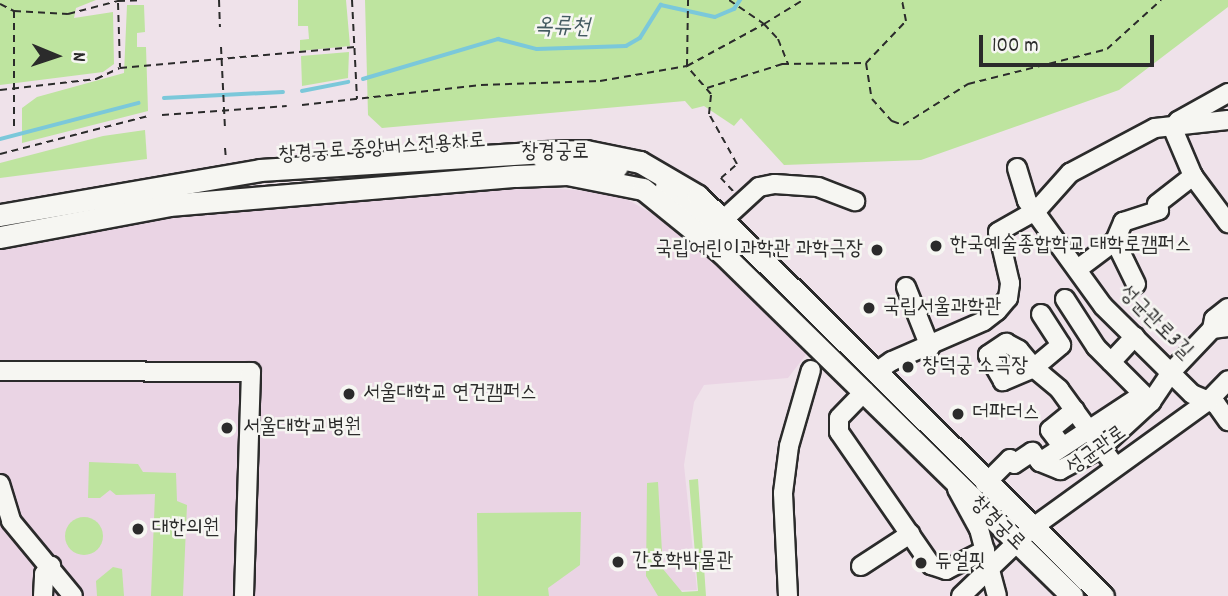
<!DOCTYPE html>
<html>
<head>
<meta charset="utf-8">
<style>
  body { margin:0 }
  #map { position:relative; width:1228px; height:596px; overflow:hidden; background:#efe2ea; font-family:Dekko,"Poor Story",sans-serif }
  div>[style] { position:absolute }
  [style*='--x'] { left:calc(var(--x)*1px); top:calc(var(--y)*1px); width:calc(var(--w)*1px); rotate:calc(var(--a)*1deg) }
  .built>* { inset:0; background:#ead4e4 }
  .green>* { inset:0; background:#bee49f }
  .round { border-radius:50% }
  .stream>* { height:3.5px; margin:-1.75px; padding:0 1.75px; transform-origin:1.75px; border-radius:1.75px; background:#7bc8da }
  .path>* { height:2px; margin-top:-1px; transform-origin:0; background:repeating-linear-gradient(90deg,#2b2b2b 0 7px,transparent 0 12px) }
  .roads { filter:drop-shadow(2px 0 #2b2b2b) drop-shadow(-2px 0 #2b2b2b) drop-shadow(0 2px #2b2b2b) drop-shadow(0 -2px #2b2b2b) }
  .minor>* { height:18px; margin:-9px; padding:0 9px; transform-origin:9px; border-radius:9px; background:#f6f6f2 }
  .major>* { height:21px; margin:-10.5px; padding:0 10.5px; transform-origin:10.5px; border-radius:10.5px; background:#f6f6f2 }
  .dots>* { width:19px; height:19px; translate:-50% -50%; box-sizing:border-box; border:4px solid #f6f6f2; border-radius:50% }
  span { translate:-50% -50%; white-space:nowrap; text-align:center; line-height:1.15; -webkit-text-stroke:5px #f6f6f2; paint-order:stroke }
  .street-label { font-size:21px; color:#2b2b2b }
  .poi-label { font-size:21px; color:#2b2b2b }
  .left { translate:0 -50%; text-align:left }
  .right { translate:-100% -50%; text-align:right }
  .water-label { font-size:23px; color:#435a60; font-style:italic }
  .north { position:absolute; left:21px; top:21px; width:70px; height:70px; -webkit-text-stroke:5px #f6f6f2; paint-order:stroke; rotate:92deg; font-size:19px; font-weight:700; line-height:28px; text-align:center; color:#2b2b2b }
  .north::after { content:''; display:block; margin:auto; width:24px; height:32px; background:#2b2b2b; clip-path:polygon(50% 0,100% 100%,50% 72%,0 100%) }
  .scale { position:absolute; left:979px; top:35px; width:175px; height:32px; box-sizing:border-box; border:4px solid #2b2b2b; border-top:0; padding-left:9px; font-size:21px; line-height:24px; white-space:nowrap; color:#2b2b2b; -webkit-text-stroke:5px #f6f6f2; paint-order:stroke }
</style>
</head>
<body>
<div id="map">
  <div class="built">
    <i style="clip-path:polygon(503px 185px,616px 193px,679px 229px,811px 348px,788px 378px,704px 385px,694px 402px,684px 465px,697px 590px,661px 591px,661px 596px,0 596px,0 246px,131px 216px)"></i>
  </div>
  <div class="green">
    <i style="clip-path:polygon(0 0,96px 0,76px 8px,74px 18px,113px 12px,114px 64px,103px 72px,0 85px)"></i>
    <i style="clip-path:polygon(298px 0,346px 0,350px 46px,300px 51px,300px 40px,309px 39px,308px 26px,298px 26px)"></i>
    <i style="clip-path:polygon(365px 0,1228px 0,1228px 7px,1119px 90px,921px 160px,784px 165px,741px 118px,734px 126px,704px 106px,692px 109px,685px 101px,382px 128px,368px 115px)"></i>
    <i style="clip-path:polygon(127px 5px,144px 5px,145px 32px,137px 33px,137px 47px,146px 47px,148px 111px,22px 143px,22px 108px,37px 97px,124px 73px)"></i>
    <i style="clip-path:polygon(349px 52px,348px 78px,302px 86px,301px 56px)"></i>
    <i style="clip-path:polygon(145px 130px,147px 159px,0 178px,0 163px,103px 136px)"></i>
    <i style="clip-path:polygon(89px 462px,138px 464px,143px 472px,176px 473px,177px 501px,187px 505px,183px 596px,151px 596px,155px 494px,116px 495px,110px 490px,100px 498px,88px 498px)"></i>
    <i style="clip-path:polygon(698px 479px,706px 596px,658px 596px,646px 576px,647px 483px,658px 482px,663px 569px,682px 592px,698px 591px,689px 480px)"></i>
    <i style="clip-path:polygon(581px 512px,580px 565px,548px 588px,549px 596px,478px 596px,477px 513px)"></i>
    <i class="round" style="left:65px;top:517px;width:38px;height:38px"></i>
    <i style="clip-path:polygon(113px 567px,122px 569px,124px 596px,97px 596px,96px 581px)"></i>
  </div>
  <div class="stream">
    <i style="--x:363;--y:79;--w:141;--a:-16.5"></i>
    <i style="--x:498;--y:39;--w:40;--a:14.4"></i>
    <i style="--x:537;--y:49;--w:89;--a:-1.9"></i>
    <i style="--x:626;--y:46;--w:16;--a:-30"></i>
    <i style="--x:640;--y:38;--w:39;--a:-58"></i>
    <i style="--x:661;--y:5;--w:55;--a:12.5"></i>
    <i style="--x:715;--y:17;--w:21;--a:-23"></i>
    <i style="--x:734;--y:9;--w:11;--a:-56"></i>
    <i style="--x:302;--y:91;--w:47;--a:-11.1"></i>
    <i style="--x:164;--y:98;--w:119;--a:-2.9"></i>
    <i style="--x:0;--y:139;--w:143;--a:-14.6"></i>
  </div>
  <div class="path">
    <i style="--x:219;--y:0;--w:27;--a:88"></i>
    <i style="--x:352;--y:0;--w:99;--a:87.1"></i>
    <i style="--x:729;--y:0;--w:42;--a:34.4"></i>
    <i style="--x:764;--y:24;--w:46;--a:-31.6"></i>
    <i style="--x:118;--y:3;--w:64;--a:88.2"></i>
    <i style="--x:0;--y:4;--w:16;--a:27"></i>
    <i style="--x:14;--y:11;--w:54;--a:3.2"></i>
    <i style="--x:68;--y:14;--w:52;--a:-14.6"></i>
    <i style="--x:118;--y:1;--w:24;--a:-2"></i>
    <i style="--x:14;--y:11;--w:116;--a:90"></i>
    <i style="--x:221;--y:47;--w:82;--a:87.2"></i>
    <i style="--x:866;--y:63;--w:36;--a:81"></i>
    <i style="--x:872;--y:99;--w:30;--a:48"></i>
    <i style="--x:892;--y:121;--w:12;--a:20"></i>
    <i style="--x:903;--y:125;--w:77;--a:-32.2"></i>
    <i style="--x:968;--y:84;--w:143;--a:-14.1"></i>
    <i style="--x:1107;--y:49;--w:73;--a:-42.2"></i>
    <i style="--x:707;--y:88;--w:79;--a:-17.7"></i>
    <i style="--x:782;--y:64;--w:84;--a:-0.7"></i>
    <i style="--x:866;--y:63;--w:58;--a:-46.4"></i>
    <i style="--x:906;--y:21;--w:21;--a:-101"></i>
    <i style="--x:0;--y:90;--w:97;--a:-6.5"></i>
    <i style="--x:96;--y:79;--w:26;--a:-25"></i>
    <i style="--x:120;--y:68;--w:236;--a:-5.1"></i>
    <i style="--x:302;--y:105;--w:180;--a:-6.4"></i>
    <i style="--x:481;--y:85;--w:119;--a:-1.9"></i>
    <i style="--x:600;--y:81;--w:88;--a:-9.8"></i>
    <i style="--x:687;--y:66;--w:66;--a:-89.1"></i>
    <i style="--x:162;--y:115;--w:125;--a:-4.1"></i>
    <i style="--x:225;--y:148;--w:11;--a:85"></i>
    <i style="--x:0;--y:154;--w:153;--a:-14.4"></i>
    <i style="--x:733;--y:191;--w:18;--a:-133"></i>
    <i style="--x:721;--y:178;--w:21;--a:-41"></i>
    <i style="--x:737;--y:164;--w:57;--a:-119.2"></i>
    <i style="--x:709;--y:114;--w:20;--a:-84"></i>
    <i style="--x:711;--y:94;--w:37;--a:-131"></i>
    <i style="--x:687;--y:66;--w:88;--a:-28.6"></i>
    <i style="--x:764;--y:24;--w:21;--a:47"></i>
    <i style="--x:778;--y:39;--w:27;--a:68"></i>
  </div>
  <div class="roads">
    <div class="minor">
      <i style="--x:1228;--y:93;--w:57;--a:150.8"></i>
      <i style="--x:1178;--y:121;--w:9;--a:122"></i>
      <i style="--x:1173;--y:129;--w:51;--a:66.9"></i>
      <i style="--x:1193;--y:176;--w:59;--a:53.3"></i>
      <i style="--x:543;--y:161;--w:76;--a:5.3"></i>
      <i style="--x:1017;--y:168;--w:34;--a:73"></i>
      <i style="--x:1027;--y:201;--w:130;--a:54.1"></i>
      <i style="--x:1103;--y:306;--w:125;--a:44.7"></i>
      <i style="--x:1192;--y:394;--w:26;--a:23"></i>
      <i style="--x:1216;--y:404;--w:21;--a:55"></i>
      <i style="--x:665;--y:186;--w:87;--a:40.3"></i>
      <i style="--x:723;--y:220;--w:49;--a:-42.5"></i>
      <i style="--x:759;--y:187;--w:16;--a:-11"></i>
      <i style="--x:775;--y:184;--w:43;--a:4"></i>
      <i style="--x:818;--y:187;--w:40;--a:21"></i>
      <i style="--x:1115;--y:241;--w:48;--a:64"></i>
      <i style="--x:1079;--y:268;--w:45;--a:-36.9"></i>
      <i style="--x:1115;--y:241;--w:21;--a:-67"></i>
      <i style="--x:1123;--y:222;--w:38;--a:-18"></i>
      <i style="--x:1159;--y:210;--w:6;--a:-108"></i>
      <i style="--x:1157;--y:204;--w:46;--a:-37.9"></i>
      <i style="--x:906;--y:287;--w:65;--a:68.2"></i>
      <i style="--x:1065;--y:299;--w:57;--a:57.1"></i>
      <i style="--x:1096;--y:347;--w:78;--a:45"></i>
      <i style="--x:1151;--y:402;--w:37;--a:-56"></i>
      <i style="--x:1172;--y:371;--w:58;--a:-46.4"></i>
      <i style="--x:1212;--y:329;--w:16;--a:-7"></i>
      <i style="--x:1041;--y:314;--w:37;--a:57"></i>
      <i style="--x:1061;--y:345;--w:35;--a:140"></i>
      <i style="--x:1034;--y:368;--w:33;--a:40"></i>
      <i style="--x:1059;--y:389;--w:95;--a:54"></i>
      <i style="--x:1212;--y:329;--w:10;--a:-79"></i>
      <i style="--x:1214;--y:319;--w:18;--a:-38"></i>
      <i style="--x:1006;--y:343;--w:15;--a:28"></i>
      <i style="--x:1019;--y:350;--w:23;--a:50"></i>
      <i style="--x:1034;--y:368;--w:34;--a:157"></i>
      <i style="--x:1003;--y:381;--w:30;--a:-120"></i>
      <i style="--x:988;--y:355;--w:22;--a:-34"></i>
      <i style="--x:1111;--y:362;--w:35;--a:-47"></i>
      <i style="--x:0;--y:371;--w:251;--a:0.2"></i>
      <i style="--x:251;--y:372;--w:224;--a:91.8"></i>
      <i style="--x:876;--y:372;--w:19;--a:-35"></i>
      <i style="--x:892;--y:361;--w:100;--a:-23.5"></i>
      <i style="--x:984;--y:321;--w:16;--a:-38"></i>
      <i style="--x:997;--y:311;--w:17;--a:-50"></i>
      <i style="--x:1008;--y:298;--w:15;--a:-82"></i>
      <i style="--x:1010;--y:283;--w:52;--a:-103.2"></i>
      <i style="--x:998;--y:232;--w:45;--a:-29.4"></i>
      <i style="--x:1037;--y:210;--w:50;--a:-48.3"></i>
      <i style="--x:1070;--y:173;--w:96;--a:-27.9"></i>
      <i style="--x:1155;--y:128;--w:73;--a:-6.3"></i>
      <i style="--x:865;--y:391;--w:37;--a:134"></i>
      <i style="--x:839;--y:418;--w:14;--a:90"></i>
      <i style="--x:839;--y:432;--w:162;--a:55.3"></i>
      <i style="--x:931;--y:565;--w:16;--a:18"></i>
      <i style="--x:946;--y:570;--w:44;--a:-27.1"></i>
      <i style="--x:1062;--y:446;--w:20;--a:-127"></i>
      <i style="--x:1050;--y:430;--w:32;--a:-39"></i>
      <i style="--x:1040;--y:462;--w:22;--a:22"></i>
      <i style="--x:1060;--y:470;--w:47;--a:-28.2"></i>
      <i style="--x:1101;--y:448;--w:68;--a:-42.6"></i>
      <i style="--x:0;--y:484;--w:39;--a:73"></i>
      <i style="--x:11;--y:521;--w:97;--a:50.4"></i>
      <i style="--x:985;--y:484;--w:35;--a:-45"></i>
      <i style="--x:1010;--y:459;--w:6;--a:51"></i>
      <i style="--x:1014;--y:464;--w:22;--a:-34"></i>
      <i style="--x:1032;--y:452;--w:13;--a:51"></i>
      <i style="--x:1040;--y:462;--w:120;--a:-33.4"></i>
      <i style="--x:957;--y:489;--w:46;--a:61.2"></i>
      <i style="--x:979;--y:529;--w:69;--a:75"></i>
      <i style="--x:861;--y:566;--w:59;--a:-33.1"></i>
      <i style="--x:43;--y:596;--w:22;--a:-87"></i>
      <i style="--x:44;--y:574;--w:11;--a:-49"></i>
      <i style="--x:788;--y:596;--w:103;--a:-92.8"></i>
      <i style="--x:783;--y:493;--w:47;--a:-82.7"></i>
      <i style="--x:789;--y:446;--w:79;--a:-73.9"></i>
      <i style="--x:961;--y:596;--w:98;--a:-43.8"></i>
      <i style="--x:1032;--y:528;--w:217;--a:-35.8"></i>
      <i style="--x:1208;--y:401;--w:29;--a:-46"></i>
    </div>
    <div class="major">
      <i style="--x:0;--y:215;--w:264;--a:-9.8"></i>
      <i style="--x:260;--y:170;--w:285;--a:-3.6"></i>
      <i style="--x:544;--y:152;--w:42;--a:-1.4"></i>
      <i style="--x:586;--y:151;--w:55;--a:11.5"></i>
      <i style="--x:640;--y:162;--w:67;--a:30.4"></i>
      <i style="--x:698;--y:196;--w:569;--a:44.64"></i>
      <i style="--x:0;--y:237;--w:172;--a:-10.7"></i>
      <i style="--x:169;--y:205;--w:348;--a:-4.8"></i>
      <i style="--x:516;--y:176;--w:51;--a:-2.2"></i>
      <i style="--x:567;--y:174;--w:77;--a:11.2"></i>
      <i style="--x:643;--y:189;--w:102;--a:39"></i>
      <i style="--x:722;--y:253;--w:490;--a:44.4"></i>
    </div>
  </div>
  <div class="dots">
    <i style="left:936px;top:246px;background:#2b2b2b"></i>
    <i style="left:877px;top:250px;background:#2b2b2b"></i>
    <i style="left:869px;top:308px;background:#2b2b2b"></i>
    <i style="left:908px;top:367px;background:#2b2b2b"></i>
    <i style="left:349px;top:394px;background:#2b2b2b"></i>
    <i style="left:958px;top:414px;background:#2b2b2b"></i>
    <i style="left:227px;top:428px;background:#2b2b2b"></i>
    <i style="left:138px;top:529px;background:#2b2b2b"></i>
    <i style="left:618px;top:562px;background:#2b2b2b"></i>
    <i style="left:921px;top:563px;background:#2b2b2b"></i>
  </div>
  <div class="street-label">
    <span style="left:382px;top:149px;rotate:-4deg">창경궁로 중앙버스전용차로</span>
    <span style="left:555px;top:153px">창경궁로</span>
    <span style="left:1155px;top:323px;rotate:45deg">성균관로3길</span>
    <span style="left:1097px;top:451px;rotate:-36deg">성균관로</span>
    <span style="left:997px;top:524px;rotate:45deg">창경궁로</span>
  </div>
  <div class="poi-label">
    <span class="left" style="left:950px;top:246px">한국예술종합학교 대학로캠퍼스</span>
    <span class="right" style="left:863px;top:250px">국립어린이과학관 과학극장</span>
    <span class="left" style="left:883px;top:308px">국립서울과학관</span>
    <span class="left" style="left:922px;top:367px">창덕궁 소극장</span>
    <span class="left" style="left:363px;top:394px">서울대학교 연건캠퍼스</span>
    <span class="left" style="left:972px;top:414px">더파더스</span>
    <span class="left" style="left:243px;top:428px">서울대학교병원</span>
    <span class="left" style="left:152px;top:529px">대한의원</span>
    <span class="left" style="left:632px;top:562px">간호학박물관</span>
    <span class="left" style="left:935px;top:563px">듀얼핏</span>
  </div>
  <div class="water-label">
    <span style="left:562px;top:29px;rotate:1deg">옥류천</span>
  </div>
  <div class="north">N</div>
  <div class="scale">100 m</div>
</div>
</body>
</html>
